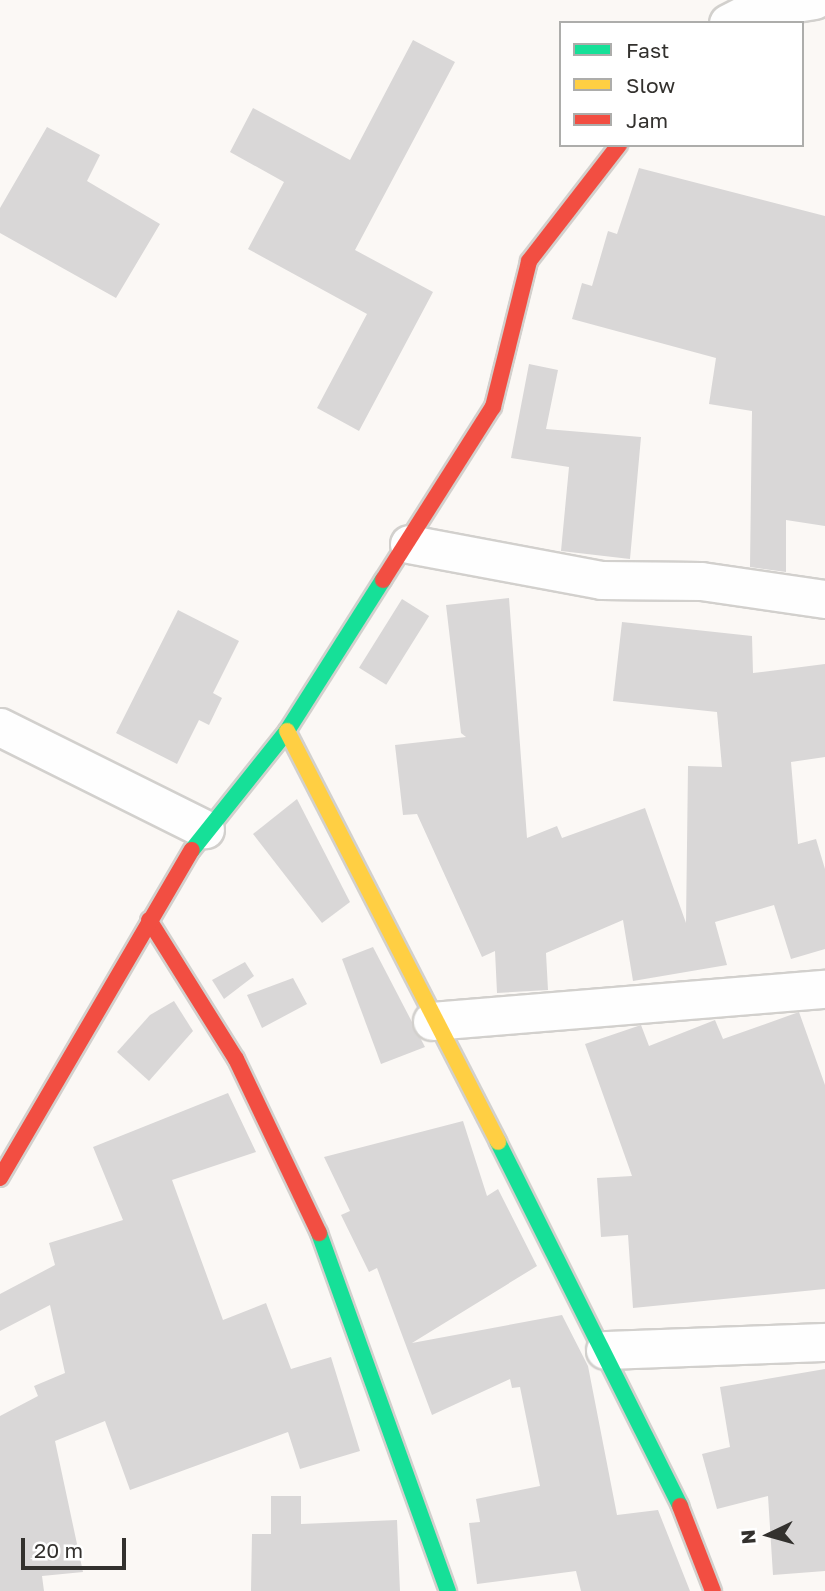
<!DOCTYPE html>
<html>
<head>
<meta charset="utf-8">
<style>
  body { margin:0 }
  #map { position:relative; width:825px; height:1591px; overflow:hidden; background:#fbf8f5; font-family:"Golos Text",sans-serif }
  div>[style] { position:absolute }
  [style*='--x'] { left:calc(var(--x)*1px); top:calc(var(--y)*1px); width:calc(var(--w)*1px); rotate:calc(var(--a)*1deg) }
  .building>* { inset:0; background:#d9d7d7; transform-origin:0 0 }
  .roads { filter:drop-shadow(2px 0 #d2d0cd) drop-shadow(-2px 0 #d2d0cd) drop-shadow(0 2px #d2d0cd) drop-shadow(0 -2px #d2d0cd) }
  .street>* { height:37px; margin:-18.5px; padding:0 18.5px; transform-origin:18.5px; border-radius:18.5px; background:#fefefe }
  .fast>* { height:16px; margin:-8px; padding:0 8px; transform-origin:8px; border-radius:8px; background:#16e098 }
  .slow>* { height:16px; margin:-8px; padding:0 8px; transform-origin:8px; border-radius:8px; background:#ffcf43 }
  .jam>* { height:16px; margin:-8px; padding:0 8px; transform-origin:8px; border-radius:8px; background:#f24e42 }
  span { translate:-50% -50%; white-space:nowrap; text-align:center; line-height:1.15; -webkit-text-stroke:6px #fff; paint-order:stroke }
  .legend { position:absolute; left:559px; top:21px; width:245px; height:126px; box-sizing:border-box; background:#fff; border:2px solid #adadab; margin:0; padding:9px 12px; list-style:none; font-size:21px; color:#33312e }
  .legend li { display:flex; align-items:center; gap:14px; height:35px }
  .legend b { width:35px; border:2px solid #adadab }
  .north { position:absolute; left:734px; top:1500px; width:70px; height:70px; -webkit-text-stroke:5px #fff; paint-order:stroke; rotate:265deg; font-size:19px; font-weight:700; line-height:28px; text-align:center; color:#33312e }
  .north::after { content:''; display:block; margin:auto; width:24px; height:32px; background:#33312e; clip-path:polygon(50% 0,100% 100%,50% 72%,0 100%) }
  .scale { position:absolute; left:21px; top:1538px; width:105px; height:32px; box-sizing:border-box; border:4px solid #33312e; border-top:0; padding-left:9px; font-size:21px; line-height:24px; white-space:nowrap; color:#33312e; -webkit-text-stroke:5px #fff; paint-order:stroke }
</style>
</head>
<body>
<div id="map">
  <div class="building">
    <i style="clip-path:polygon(413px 40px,455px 62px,355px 250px,433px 292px,359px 431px,317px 408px,367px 314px,248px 249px,284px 182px,230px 152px,253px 108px,350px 160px)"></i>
    <i style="clip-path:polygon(47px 127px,100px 155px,87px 181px,160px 224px,116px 298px,0 233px,0 208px)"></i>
    <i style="clip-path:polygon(639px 168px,825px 216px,825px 526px,786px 520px,786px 572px,750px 567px,752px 411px,709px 404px,716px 358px,572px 319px,582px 283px,592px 286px,608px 231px,617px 234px)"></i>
    <i style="clip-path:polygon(529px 364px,558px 370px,546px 429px,641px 437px,630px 559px,561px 551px,569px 467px,511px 458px)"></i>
    <i style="clip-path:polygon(509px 598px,527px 838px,557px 826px,562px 838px,645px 808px,686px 923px,688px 766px,722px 767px,717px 712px,613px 701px,622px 622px,752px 636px,753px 673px,825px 664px,825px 757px,791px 762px,798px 844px,816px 839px,825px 869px,825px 949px,791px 959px,774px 905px,715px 922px,727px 965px,633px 981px,623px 920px,546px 953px,548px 990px,497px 993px,495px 951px,482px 957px,417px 814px,403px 815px,395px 745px,466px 737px,461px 733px,446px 605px)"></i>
    <i style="left:402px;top:599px;width:32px;height:81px;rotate:32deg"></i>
    <i style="clip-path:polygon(178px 610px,239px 641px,213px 693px,222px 698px,209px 725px,199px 720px,177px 764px,116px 733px)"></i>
    <i style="clip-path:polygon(297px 799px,350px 902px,322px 923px,253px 834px)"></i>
    <i style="clip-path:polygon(373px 947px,425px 1047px,381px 1064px,342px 959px)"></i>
    <i style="clip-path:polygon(245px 962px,254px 976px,224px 999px,212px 980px)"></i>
    <i style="clip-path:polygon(293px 978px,307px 1004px,262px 1028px,247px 995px)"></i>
    <i style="clip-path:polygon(174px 1001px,193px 1031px,149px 1081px,117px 1052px,150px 1015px)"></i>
    <i style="clip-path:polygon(799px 1012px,825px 1085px,825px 1289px,633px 1308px,628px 1235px,601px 1237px,597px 1178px,632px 1176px,585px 1044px,641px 1025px,649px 1046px,715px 1020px,723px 1039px)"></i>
    <i style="clip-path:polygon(228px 1093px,256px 1152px,172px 1180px,223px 1320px,266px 1303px,291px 1369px,331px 1357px,360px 1451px,300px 1469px,288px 1432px,130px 1490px,105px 1421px,55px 1441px,83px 1572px,42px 1576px,44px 1591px,0 1591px,0 1416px,38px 1396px,34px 1386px,65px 1373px,50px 1305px,0 1331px,0 1294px,55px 1265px,49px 1243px,123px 1220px,93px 1147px)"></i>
    <i style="clip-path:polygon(463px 1121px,487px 1196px,498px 1189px,537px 1266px,412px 1343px,562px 1315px,588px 1366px,617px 1515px,658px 1510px,690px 1591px,581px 1591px,576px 1571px,477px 1584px,469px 1523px,480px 1522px,476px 1499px,540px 1486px,520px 1387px,512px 1388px,510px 1379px,432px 1415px,377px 1268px,369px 1272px,341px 1215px,350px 1211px,324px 1157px)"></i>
    <i style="clip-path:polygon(825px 1369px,825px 1571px,773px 1575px,768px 1496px,717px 1509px,702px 1454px,730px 1447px,720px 1387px)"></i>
    <i style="clip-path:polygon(271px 1496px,301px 1496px,301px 1524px,397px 1520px,400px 1591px,251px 1591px,252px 1534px,271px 1534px)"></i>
  </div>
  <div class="roads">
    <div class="street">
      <i style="--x:728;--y:23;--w:28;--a:-27"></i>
      <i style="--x:753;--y:10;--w:62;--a:-9.3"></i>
      <i style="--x:409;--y:544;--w:195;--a:10.6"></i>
      <i style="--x:601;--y:580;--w:100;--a:0.6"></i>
      <i style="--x:701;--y:581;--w:125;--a:8.3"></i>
      <i style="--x:0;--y:727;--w:229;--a:26.5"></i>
      <i style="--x:432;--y:1021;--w:394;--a:-4.7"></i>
      <i style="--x:605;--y:1350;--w:220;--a:-2.1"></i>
    </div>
    <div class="fast">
      <i style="--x:192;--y:850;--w:152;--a:-51.4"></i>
      <i style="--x:287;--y:731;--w:179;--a:-57.6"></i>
      <i style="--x:498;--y:1142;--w:407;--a:63.4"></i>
      <i style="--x:319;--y:1233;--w:381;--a:70.2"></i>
    </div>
    <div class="slow">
      <i style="--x:287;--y:731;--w:462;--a:62.8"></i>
    </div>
    <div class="jam">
      <i style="--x:383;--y:580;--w:205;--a:-57.6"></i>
      <i style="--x:493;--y:407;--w:150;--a:-76.1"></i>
      <i style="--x:529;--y:261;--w:147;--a:-52.2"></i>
      <i style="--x:149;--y:920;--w:164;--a:58"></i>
      <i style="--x:236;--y:1059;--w:193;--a:64.5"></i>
      <i style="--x:0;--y:1178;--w:380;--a:-59.7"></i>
      <i style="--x:680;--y:1506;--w:91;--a:68.8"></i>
    </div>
  </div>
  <ul class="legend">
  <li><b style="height:9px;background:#16e098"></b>Fast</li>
  <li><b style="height:9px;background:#ffcf43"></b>Slow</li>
  <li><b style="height:9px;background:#f24e42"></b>Jam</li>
  </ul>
  <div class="north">N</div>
  <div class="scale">20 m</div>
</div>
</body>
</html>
